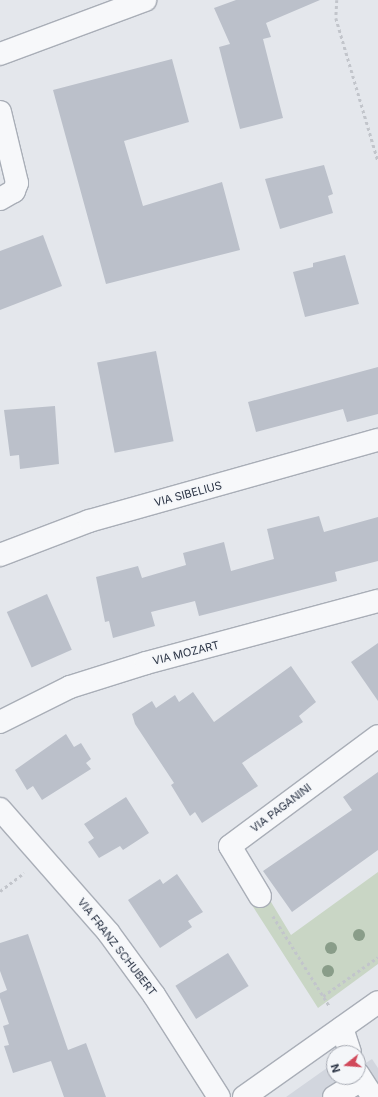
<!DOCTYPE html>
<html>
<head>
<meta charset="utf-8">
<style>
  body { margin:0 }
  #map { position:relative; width:378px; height:1097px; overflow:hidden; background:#e4e7ec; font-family:Inter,sans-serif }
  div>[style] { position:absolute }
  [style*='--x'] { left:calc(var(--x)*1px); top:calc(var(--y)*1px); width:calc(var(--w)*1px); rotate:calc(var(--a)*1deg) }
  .built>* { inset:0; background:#d2d6de }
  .green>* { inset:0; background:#c9d6c5 }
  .building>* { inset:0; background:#bbc0ca; transform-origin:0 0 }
  .path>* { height:2.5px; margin-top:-1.25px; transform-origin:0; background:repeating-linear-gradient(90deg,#c2c5cb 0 3px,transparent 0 6px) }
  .roads { filter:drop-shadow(1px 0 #a9aeb7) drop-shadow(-1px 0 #a9aeb7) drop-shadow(0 1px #a9aeb7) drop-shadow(0 -1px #a9aeb7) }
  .minor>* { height:22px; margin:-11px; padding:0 11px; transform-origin:11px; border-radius:11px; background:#f7f8fa }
  .trees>* { width:12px; height:12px; margin:-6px; border-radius:50%; background:#899d89 }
  span { translate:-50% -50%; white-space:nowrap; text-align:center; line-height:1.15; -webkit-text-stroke:3px #f4f6f9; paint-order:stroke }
  .street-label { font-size:11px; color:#2b3445 }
  .north { position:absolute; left:326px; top:1045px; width:40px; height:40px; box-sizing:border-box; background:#f4f6f9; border:1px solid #a4a8b1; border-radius:50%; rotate:253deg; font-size:11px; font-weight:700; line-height:16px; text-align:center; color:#2b3445 }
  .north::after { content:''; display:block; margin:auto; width:14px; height:18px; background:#d1495b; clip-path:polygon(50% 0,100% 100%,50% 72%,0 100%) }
</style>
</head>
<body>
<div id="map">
  <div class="built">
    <i style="clip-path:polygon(372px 1059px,378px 1068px,378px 1097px,286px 1097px,334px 1063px,334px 1077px,358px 1077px,358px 1068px)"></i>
  </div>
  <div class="green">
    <i style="clip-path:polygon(378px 872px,378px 964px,318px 1008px,250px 902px,265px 892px,291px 935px)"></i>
  </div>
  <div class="building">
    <i style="clip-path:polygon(236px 0,320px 0,266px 23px,271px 37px,263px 39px,283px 118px,240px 129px,219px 47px,230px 44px,214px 8px)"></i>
    <i style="clip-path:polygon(172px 59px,189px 122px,124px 141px,143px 206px,222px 182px,240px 250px,106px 284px,53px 90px)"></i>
    <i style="clip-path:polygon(324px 165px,333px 194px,328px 196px,333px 213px,280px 229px,265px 179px)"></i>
    <i style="clip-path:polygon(43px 235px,62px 286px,0 310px,0 251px)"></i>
    <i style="clip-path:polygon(345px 255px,359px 304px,305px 317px,293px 272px,313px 267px,313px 263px)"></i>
    <i style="left:156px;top:351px;width:92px;height:60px;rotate:79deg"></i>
    <i style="clip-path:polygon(378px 367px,378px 414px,347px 422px,343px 409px,256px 432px,248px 402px)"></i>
    <i style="clip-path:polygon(55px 406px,59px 464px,20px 469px,19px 455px,10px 456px,4px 410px)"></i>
    <i style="clip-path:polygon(319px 516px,324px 532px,378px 517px,378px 561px,335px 572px,337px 581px,199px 616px,195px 601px,151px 612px,155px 626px,113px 638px,109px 621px,105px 622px,96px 577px,138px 566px,142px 578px,186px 565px,183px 553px,224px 542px,231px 571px,274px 559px,267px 529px)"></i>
    <i style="left:47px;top:594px;width:61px;height:44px;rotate:66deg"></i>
    <i style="clip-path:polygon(378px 643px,378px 701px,351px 662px)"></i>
    <i style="clip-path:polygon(291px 666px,316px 702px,299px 716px,303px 722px,242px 763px,258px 786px,202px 823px,195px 812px,190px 816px,171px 785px,174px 783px,135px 724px,132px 714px,152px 701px,156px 708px,175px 695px,179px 702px,193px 692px,214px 722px)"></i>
    <i style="clip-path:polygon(66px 734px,74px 747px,81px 743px,91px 759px,86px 763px,91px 769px,42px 800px,33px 786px,27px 790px,15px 770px)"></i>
    <i style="clip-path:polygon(378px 772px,378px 850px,292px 912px,263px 871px,352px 810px,343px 797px)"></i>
    <i style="clip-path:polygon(126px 797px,149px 833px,123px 850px,120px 846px,99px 858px,88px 842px,94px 838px,84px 824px)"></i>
    <i style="clip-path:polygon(177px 874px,203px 912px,188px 921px,192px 927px,160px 948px,128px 900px,160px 879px,163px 884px)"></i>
    <i style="clip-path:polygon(28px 934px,68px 1050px,86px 1043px,106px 1097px,64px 1097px,51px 1061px,13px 1073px,4px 1046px,9px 1045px,3px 1026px,9px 1024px,0 998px,0 993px,7px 990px,0 971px,0 943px)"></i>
    <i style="left:228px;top:953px;width:39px;height:62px;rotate:58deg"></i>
  </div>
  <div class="path">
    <i style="--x:337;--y:0;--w:18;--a:93"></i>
    <i style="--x:336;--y:18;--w:149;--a:73.6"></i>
    <i style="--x:0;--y:891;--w:30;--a:-37"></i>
    <i style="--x:273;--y:916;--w:107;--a:57.9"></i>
    <i style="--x:323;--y:996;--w:67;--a:-35.3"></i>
  </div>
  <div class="roads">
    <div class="minor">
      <i style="--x:0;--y:54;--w:155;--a:-20.4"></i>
      <i style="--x:0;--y:112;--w:73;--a:76.5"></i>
      <i style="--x:17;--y:183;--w:9;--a:111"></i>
      <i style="--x:14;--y:191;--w:16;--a:150"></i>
      <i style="--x:0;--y:555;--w:95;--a:-20.9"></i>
      <i style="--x:89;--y:521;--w:300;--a:-15.7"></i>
      <i style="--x:0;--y:722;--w:78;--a:-26.6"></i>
      <i style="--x:70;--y:687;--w:80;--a:-17.5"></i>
      <i style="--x:146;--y:663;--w:240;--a:-15"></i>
      <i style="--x:0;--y:809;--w:164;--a:48.7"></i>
      <i style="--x:108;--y:932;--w:78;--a:53.9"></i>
      <i style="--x:154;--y:995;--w:121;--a:57.5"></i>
      <i style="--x:260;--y:896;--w:58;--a:-121"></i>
      <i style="--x:230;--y:846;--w:184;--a:-36.6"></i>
      <i style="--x:342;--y:1028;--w:26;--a:72"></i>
      <i style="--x:358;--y:1074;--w:27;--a:57"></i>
      <i style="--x:244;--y:1097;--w:164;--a:-35.3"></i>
      <i style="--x:334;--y:1097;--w:32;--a:-32"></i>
    </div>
  </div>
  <div class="trees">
    <i style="left:359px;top:935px"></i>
    <i style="left:331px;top:948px"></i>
    <i style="left:328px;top:971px"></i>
  </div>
  <div class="street-label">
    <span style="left:188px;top:494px;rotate:-15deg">VIA SIBELIUS</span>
    <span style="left:186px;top:653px;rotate:-14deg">VIA MOZART</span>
    <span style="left:281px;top:808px;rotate:-37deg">VIA PAGANINI</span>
    <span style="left:117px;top:947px;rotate:52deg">VIA FRANZ SCHUBERT</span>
  </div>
  <div class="north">N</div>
</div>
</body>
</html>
